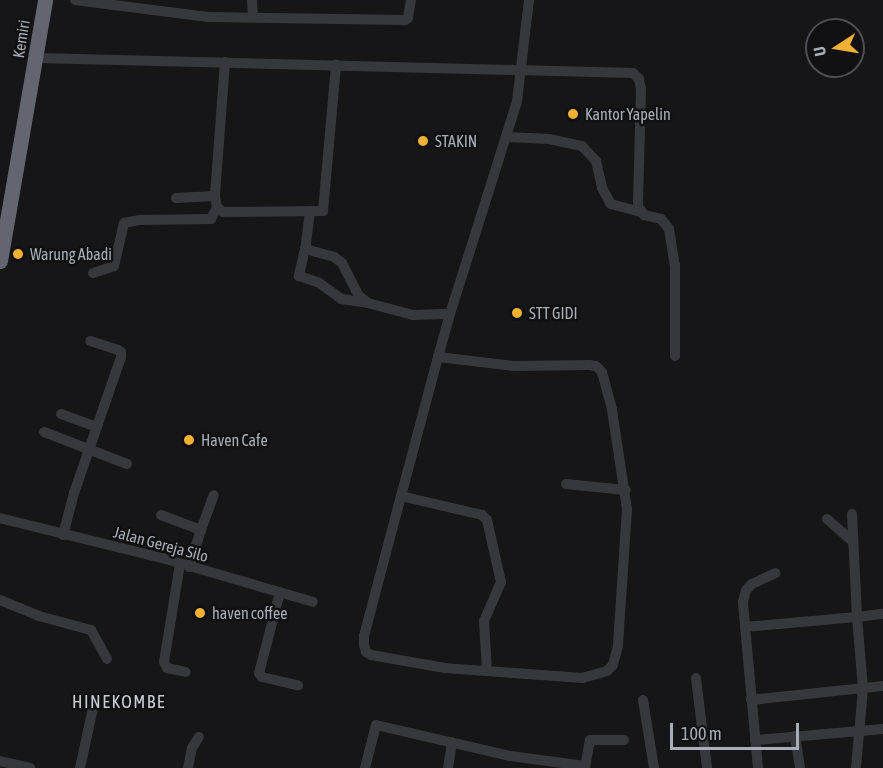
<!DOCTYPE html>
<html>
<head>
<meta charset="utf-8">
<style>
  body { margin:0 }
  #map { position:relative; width:883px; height:768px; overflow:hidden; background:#161618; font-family:"Asap Condensed",sans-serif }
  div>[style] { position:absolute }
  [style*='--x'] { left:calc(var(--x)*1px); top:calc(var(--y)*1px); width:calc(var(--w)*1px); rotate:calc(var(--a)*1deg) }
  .minor>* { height:10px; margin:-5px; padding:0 5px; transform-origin:5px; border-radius:5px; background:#37383d }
  .highway>* { height:15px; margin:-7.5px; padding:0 7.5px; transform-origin:7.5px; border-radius:7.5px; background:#63666e }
  .dots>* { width:16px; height:16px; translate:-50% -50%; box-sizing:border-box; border:3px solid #111113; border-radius:50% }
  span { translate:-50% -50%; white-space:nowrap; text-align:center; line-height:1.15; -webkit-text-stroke:5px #111113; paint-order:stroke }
  .street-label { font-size:16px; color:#a8adb8 }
  .poi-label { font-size:16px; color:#a8adb8 }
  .left { translate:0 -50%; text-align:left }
  .neighbourhood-label { font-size:18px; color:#c9ccd4; letter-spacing:1.5px }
  .north { position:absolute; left:805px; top:18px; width:60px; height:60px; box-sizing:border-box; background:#111113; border:2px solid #4d4f55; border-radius:50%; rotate:258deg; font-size:16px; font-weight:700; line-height:24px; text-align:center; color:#a8adb8 }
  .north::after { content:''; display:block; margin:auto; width:21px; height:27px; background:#f2b134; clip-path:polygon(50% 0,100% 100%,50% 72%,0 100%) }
  .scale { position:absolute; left:670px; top:723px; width:129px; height:27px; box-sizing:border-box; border:3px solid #a8adb8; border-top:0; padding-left:8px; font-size:18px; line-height:21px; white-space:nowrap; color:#a8adb8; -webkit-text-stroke:4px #111113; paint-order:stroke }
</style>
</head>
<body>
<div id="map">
  <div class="minor">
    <i style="--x:75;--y:0;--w:134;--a:7.3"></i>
    <i style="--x:208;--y:17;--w:197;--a:0.9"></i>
    <i style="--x:405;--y:20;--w:4;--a:-34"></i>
    <i style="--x:408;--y:18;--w:18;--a:-81"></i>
    <i style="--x:252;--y:0;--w:17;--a:87"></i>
    <i style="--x:37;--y:58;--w:596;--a:1.44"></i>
    <i style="--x:633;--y:73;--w:8;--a:45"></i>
    <i style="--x:639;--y:79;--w:10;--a:79"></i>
    <i style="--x:641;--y:89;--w:117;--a:91.5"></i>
    <i style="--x:638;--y:206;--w:11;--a:56"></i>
    <i style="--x:644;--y:215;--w:17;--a:13"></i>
    <i style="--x:661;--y:219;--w:13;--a:51"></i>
    <i style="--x:669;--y:229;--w:36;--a:81"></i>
    <i style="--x:675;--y:265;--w:91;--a:90"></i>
    <i style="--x:225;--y:62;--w:134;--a:94.3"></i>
    <i style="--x:215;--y:196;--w:11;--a:80"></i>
    <i style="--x:217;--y:207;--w:8;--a:40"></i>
    <i style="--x:223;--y:212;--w:100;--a:-0.6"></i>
    <i style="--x:323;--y:211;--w:147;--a:-84.9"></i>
    <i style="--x:507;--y:137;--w:42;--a:2.7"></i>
    <i style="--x:549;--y:139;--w:34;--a:12"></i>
    <i style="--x:582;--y:146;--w:21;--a:47"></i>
    <i style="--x:596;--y:161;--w:28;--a:77"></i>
    <i style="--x:602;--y:188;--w:18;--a:61"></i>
    <i style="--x:611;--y:204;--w:30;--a:15"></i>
    <i style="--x:176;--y:198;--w:39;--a:-3"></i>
    <i style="--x:310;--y:211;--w:38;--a:97"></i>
    <i style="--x:305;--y:249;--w:30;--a:15"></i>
    <i style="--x:334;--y:257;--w:10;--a:37"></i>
    <i style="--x:342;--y:263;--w:37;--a:63"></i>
    <i style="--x:359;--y:296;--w:11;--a:38"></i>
    <i style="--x:368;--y:303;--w:47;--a:14.9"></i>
    <i style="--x:413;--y:315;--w:37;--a:-2"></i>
    <i style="--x:305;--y:249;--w:28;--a:103"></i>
    <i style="--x:299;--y:276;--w:20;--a:18"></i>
    <i style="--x:318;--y:282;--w:29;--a:36"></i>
    <i style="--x:341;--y:299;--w:27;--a:8"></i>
    <i style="--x:93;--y:273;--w:22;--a:-18"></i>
    <i style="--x:114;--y:266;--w:44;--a:-76.9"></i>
    <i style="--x:124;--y:223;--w:15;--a:-11"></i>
    <i style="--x:139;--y:220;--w:72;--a:-0.8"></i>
    <i style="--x:211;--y:219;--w:13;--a:-63"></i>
    <i style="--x:438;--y:357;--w:76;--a:6.8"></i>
    <i style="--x:513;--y:366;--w:76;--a:-0.8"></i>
    <i style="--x:589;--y:365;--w:7;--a:8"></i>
    <i style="--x:596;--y:366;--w:8;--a:45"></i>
    <i style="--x:602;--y:372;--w:39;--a:75"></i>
    <i style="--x:612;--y:410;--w:100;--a:81.4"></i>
    <i style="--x:627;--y:509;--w:137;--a:93.8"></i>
    <i style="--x:618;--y:646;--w:20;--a:105"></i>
    <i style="--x:613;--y:665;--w:8;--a:135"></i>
    <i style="--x:607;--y:671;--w:25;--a:164"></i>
    <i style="--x:583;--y:678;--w:138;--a:-175.9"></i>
    <i style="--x:445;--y:668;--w:75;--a:-170"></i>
    <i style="--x:371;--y:655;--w:6;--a:-149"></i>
    <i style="--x:366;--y:652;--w:7;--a:-106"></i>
    <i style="--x:364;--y:645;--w:9;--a:-90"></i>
    <i style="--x:364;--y:636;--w:145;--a:-75.2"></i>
    <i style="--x:401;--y:496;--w:144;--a:-75.1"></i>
    <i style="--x:438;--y:357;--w:45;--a:-74.4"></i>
    <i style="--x:450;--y:314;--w:223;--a:-72.5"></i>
    <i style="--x:517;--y:101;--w:102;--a:-83.2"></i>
    <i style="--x:61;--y:414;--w:38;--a:20"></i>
    <i style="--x:44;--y:432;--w:89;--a:21.1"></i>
    <i style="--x:566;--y:484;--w:60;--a:5.7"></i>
    <i style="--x:401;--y:496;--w:83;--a:13.2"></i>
    <i style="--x:482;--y:515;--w:7;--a:45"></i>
    <i style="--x:487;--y:520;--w:64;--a:77.3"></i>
    <i style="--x:501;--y:582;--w:43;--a:113.6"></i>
    <i style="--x:484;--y:621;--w:50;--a:86.6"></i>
    <i style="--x:852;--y:514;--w:103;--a:87.2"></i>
    <i style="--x:857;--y:617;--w:26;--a:-7"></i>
    <i style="--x:161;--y:515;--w:43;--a:20.6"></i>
    <i style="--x:201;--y:530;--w:39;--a:108"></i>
    <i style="--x:0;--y:518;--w:167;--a:13.9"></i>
    <i style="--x:162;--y:558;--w:157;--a:16.2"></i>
    <i style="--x:827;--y:519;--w:33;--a:41"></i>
    <i style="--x:201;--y:530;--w:37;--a:-70"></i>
    <i style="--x:63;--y:535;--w:43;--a:-75.3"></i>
    <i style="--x:74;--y:493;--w:144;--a:-70.9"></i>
    <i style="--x:121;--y:357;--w:5;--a:-90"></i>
    <i style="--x:121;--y:352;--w:4;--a:-146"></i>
    <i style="--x:118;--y:350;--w:29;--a:-162"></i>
    <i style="--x:180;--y:564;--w:99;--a:99.3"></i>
    <i style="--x:164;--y:662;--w:7;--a:63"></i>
    <i style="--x:167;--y:668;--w:19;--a:12"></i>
    <i style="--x:280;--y:592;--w:84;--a:104.5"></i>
    <i style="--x:259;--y:673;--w:5;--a:53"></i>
    <i style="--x:262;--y:677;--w:37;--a:13"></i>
    <i style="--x:0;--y:600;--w:42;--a:22.3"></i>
    <i style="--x:39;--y:616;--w:54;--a:15.1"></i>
    <i style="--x:91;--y:630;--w:33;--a:61"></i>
    <i style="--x:745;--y:627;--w:112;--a:-5.1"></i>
    <i style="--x:857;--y:617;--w:72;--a:85.2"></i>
    <i style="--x:863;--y:689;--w:79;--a:95.1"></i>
    <i style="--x:696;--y:678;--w:91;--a:83"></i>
    <i style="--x:643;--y:700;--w:69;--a:80.8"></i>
    <i style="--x:751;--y:700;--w:133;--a:-6.1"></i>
    <i style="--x:795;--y:736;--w:32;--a:81"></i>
    <i style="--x:755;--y:740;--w:128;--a:-4.9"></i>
    <i style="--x:0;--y:761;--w:31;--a:13"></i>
    <i style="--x:80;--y:768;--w:61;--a:-77.8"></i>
    <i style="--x:188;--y:768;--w:20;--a:-79"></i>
    <i style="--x:192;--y:748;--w:13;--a:-58"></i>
    <i style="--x:365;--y:768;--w:44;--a:-75.7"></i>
    <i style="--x:376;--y:725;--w:138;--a:13"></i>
    <i style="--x:510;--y:756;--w:76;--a:7.6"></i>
    <i style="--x:448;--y:768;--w:26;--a:-81"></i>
    <i style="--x:585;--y:768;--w:28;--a:-80"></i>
    <i style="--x:590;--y:740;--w:34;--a:0"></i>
    <i style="--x:758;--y:768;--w:167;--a:-95.2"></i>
    <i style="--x:743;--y:602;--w:12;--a:-76"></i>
    <i style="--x:746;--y:590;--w:8;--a:-45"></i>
    <i style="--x:752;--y:584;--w:26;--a:-25"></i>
  </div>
  <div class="highway">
    <i style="--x:0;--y:261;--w:265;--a:-80.2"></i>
  </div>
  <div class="dots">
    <i style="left:573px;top:114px;background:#f2b134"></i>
    <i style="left:423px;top:141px;background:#f2b134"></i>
    <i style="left:18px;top:254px;background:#f2b134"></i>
    <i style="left:517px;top:313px;background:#f2b134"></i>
    <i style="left:189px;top:440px;background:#f2b134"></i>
    <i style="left:200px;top:613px;background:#f2b134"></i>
  </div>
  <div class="street-label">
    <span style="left:21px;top:39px;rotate:-81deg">Kemiri</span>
    <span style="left:161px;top:544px;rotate:15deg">Jalan Gereja Silo</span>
  </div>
  <div class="poi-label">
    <span class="left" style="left:585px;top:114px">Kantor Yapelin</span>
    <span class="left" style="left:435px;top:141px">STAKIN</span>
    <span class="left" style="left:30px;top:254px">Warung Abadi</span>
    <span class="left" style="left:529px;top:313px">STT GIDI</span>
    <span class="left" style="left:201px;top:440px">Haven Cafe</span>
    <span class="left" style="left:212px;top:613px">haven coffee</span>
  </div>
  <div class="neighbourhood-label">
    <span style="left:119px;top:702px">HINEKOMBE</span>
  </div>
  <div class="north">U</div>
  <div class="scale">100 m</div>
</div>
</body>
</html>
